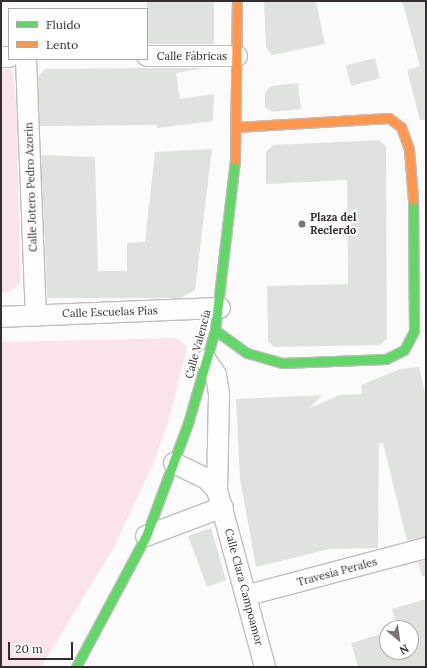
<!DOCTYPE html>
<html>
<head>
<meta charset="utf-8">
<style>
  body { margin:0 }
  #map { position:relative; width:427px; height:668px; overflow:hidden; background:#fcfbfb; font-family:Lora,serif }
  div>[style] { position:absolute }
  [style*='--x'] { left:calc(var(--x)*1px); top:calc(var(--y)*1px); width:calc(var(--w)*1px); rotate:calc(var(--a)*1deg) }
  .green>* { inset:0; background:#fbe3ec }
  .building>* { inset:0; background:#e0e2e0; transform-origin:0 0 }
  .roads { filter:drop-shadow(1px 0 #c1bdbe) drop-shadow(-1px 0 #c1bdbe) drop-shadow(0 1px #c1bdbe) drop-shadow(0 -1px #c1bdbe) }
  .street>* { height:20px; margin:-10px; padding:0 10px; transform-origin:10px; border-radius:10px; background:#fffefe }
  .fast>* { height:9px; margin:-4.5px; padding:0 4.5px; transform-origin:4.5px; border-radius:4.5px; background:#63d668 }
  .slow>* { height:9px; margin:-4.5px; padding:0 4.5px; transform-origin:4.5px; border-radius:4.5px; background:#ff974d }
  .dots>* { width:11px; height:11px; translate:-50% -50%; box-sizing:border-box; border:2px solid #fff; border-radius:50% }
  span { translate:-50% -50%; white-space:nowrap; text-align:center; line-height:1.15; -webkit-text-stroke:4px #fff; paint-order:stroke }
  .street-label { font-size:11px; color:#322d2f }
  .poi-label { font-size:11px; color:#322d2f; font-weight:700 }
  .left { translate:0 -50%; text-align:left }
  .frame { position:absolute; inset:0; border:2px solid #322d2f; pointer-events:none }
  .legend { position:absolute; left:8px; top:8px; width:140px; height:52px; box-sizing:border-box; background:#fff; border:1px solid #adabac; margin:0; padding:5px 7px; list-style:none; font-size:12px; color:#322d2f }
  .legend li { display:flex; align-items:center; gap:8px; height:20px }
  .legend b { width:20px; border:1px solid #adabac }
  .north { position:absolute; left:379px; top:620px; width:40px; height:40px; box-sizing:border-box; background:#fff; border:1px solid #adabac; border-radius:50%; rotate:151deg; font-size:11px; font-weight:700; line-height:16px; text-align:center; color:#322d2f }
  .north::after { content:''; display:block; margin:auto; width:14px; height:18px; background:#797576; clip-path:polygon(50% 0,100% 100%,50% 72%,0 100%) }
  .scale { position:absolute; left:8px; top:642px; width:65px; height:18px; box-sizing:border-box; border:2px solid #322d2f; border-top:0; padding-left:5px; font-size:12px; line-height:14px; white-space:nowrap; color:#322d2f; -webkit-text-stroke:3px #fff; paint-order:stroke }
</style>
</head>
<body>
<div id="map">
  <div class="green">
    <i style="clip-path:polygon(1px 69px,12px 69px,17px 114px,20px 284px,10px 292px,1px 293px)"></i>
    <i style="clip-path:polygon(176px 338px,187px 347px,170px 416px,153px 464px,113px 549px,41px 667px,1px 667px,1px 342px)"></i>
  </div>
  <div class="building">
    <i style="left:147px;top:1px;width:67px;height:43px"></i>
    <i style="clip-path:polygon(264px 1px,316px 1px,325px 44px,272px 55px,266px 47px)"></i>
    <i style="clip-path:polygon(402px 1px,426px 1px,426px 120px,420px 120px,407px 70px,420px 66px)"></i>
    <i style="left:375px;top:58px;width:21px;height:30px;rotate:76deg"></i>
    <i style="clip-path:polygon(147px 68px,204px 68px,176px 73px,180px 99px,214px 94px,213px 121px,157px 128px,157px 125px,40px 126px,38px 76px,45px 69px)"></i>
    <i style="clip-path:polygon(298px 83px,301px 109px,272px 112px,265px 107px,265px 93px,271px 86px)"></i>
    <i style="clip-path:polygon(379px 140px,386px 146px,387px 339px,380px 345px,274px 347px,268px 341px,267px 286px,348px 284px,347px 180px,266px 184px,266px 152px,273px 145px)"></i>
    <i style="clip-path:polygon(212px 149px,195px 290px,180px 298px,47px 298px,41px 155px,95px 157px,98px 271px,127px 271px,127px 243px,145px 242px,155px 152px)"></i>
    <i style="clip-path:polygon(419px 367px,426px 397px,426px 537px,407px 541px,383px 443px,379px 444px,378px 548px,329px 549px,256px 567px,240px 478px,236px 399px,323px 395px,309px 408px,340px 395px,362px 394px,361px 385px,400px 369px)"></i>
    <i style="clip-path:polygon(211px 528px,226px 580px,207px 587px,188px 536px)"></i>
    <i style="clip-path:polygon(426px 560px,426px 576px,422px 576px,418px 562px)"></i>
    <i style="clip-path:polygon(426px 599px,426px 667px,358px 667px,351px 643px,387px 632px,387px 652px,411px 652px,411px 628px,397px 628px,392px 609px)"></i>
  </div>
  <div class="roads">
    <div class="street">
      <i style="--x:147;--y:56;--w:90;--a:0"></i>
      <i style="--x:1;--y:57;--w:8;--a:0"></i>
      <i style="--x:26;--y:59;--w:257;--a:87.8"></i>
      <i style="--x:1;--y:317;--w:219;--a:-2.4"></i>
      <i style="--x:206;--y:360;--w:18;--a:56"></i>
      <i style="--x:216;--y:375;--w:20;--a:81"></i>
      <i style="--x:219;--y:395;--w:95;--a:91.2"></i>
      <i style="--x:174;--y:463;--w:37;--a:26"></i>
      <i style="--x:207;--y:479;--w:15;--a:48"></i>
      <i style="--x:217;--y:490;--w:183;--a:74.8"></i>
      <i style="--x:146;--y:536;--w:82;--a:-20.6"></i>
      <i style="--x:248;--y:595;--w:184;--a:-14.8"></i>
    </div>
    <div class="fast">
      <i style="--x:215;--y:330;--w:39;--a:36"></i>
      <i style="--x:247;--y:353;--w:36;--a:16"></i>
      <i style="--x:282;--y:363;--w:104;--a:-2.2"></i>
      <i style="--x:386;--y:359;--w:20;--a:-27"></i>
      <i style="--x:404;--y:350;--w:21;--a:-62"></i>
      <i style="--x:414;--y:331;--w:131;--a:-90.4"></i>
      <i style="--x:76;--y:667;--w:149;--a:-61.9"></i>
      <i style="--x:146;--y:536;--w:121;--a:-69.6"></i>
      <i style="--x:188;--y:423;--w:97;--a:-73.8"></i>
      <i style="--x:215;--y:330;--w:171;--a:-83.3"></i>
    </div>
    <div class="slow">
      <i style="--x:236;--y:127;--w:153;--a:-3.4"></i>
      <i style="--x:389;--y:118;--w:15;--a:37"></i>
      <i style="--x:401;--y:127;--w:23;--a:70"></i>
      <i style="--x:409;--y:149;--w:51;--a:85.5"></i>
      <i style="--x:235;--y:160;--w:159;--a:-89.3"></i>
    </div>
  </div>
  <div class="dots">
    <i style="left:302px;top:224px;background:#797576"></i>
  </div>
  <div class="street-label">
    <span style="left:192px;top:56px">Calle Fábricas</span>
    <span style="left:31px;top:187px;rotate:-92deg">Calle Jotero Pedro Azorín</span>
    <span style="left:110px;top:312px;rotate:-2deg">Calle Escuelas Pías</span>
    <span style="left:198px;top:344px;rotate:-75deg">Calle Valencia</span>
    <span style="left:337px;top:572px;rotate:-15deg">Travesía Perales</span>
    <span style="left:244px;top:587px;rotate:75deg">Calle Clara Campoamor</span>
  </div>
  <div class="poi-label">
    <span class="left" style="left:310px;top:224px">Plaza del<br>Reclerdo</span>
  </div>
  <div class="frame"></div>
  <ul class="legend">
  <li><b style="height:5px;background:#63d668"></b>Fluido</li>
  <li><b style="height:5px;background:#ff974d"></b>Lento</li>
  </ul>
  <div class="north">N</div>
  <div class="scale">20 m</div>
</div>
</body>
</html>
